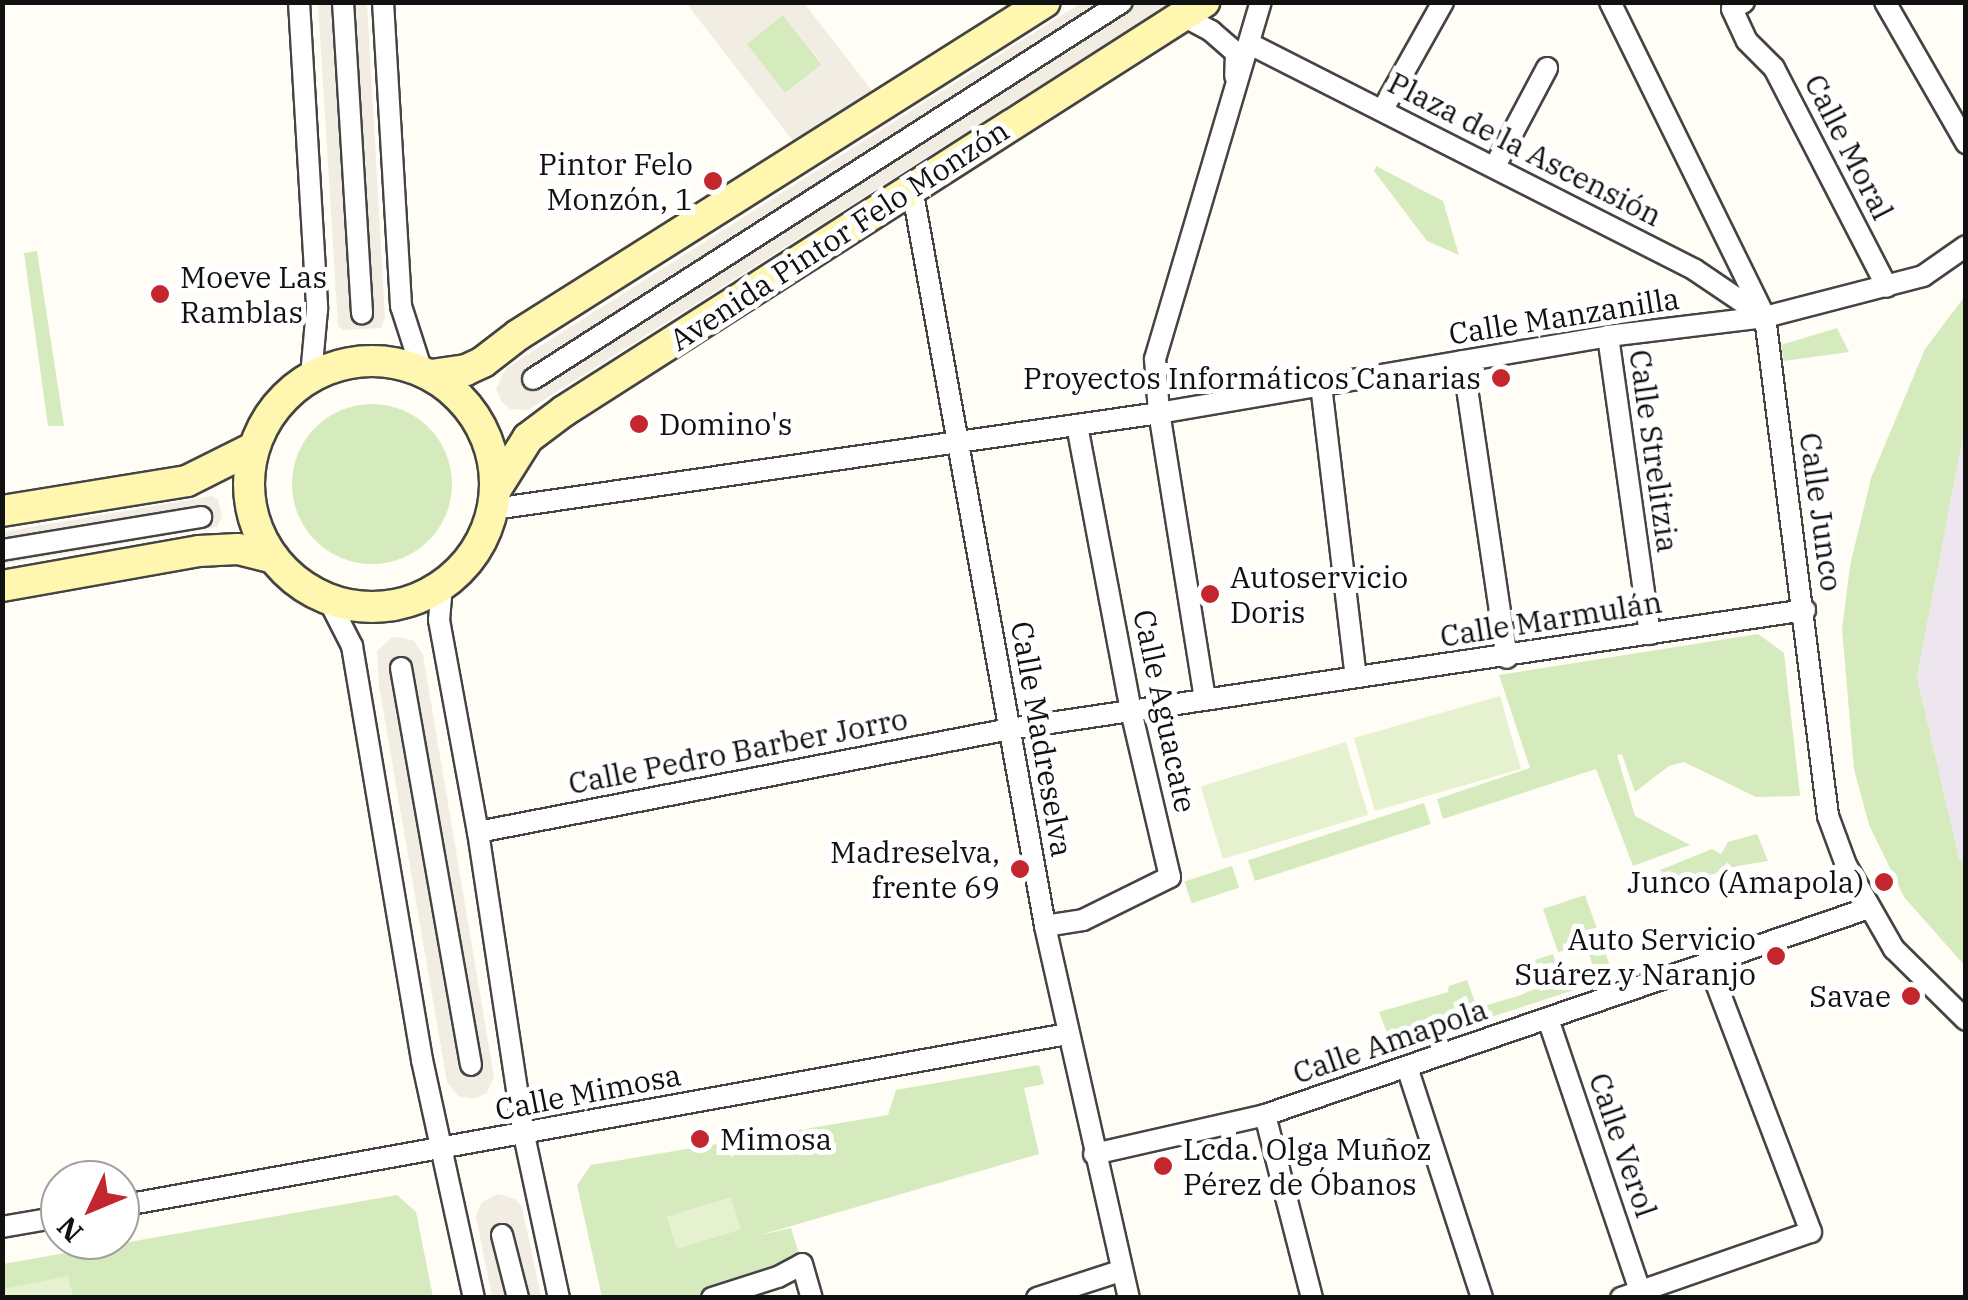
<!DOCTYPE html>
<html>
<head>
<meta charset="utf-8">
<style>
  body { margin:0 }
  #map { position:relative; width:1968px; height:1300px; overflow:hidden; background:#fffdf5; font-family:"IBM Plex Serif",serif }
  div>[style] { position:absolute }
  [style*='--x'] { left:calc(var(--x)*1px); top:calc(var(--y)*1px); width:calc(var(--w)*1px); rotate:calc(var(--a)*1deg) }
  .industrial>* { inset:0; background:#eee6ef }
  .green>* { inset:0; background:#d5ebbd; transform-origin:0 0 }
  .round { border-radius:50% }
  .pitch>* { inset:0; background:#e6f2cf; transform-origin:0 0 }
  .plaza>* { inset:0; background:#f1ede2 }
  .roads { filter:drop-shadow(2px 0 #444) drop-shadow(-2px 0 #444) drop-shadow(0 2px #444) drop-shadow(0 -2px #444) }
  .street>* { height:20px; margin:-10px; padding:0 10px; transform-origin:10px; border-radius:10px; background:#fff }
  .secondary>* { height:30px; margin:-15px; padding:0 15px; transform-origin:15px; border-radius:15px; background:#fff6b0 }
  .secondary>.ring { margin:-15px; padding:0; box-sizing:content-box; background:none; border:30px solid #fff6b0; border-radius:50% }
  .dots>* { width:28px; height:28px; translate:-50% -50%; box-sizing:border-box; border:5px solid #fff; border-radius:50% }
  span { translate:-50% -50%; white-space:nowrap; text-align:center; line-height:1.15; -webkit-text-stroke:10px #fff; paint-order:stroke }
  .street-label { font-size:30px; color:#111 }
  .poi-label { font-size:30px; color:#111 }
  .right { translate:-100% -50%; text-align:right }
  .left { translate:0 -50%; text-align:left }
  .frame { position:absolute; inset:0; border:5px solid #111; pointer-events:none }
  .north { position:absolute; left:40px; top:1160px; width:100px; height:100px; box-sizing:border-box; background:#fff; border:2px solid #a0a0a0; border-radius:50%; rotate:226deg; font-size:28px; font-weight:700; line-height:40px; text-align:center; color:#111 }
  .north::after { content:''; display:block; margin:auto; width:35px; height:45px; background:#c4262e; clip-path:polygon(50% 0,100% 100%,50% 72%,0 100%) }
</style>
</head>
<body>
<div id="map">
  <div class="industrial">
    <i style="clip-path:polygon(1965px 427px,1965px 865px,1959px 858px,1917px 677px)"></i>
  </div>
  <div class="green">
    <i style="left:783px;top:15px;width:63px;height:47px;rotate:52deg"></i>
    <i style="clip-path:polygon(1376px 166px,1443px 201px,1459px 255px,1427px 241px,1374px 171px)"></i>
    <i style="clip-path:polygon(37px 251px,64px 426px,48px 426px,24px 253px)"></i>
    <i style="clip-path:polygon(1965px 296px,1965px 427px,1917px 677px,1959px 858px,1965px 865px,1965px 966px,1904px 897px,1869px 825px,1854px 769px,1842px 629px,1850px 566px,1871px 478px,1925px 349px)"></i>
    <i style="clip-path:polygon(1837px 328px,1849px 352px,1784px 361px,1781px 345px)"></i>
    <i class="round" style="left:292px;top:404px;width:160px;height:160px"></i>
    <i style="clip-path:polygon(1758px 634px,1784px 653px,1800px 796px,1756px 797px,1684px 762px,1669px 766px,1635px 792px,1622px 754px,1617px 755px,1635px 816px,1690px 845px,1633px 866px,1596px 769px,1443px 819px,1437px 799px,1530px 768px,1499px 675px)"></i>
    <i style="left:1424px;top:803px;width:22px;height:185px;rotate:72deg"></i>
    <i style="clip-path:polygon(1757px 834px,1768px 861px,1737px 866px,1645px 897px,1638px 879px,1712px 849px,1721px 854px,1728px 842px)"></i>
    <i style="left:1232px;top:866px;width:23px;height:50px;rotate:72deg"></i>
    <i style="clip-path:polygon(1585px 895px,1614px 977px,1393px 1049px,1379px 1012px,1448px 992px,1449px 986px,1467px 980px,1477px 1008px,1518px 996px,1542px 986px,1535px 960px,1553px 954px,1562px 980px,1594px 970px,1586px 944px,1558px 952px,1543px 909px)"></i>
    <i style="clip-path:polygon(1039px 1065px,1044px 1084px,1024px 1088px,1039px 1154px,757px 1236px,791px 1228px,802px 1264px,712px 1297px,602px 1297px,577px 1185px,591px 1165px,888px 1115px,896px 1090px)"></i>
    <i style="clip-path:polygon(397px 1195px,416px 1212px,433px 1297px,3px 1298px,3px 1264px)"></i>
  </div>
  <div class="pitch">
    <i style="left:1500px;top:696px;width:76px;height:152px;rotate:74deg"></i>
    <i style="left:1346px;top:742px;width:76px;height:152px;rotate:73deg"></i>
    <i style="left:731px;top:1197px;width:34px;height:67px;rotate:73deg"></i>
    <i style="clip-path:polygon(68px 1276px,73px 1297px,3px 1297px,3px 1289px)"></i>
  </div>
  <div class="plaza">
    <i style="clip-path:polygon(318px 3px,367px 3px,385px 318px,381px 328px,343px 330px,338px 326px)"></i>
    <i style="clip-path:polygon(evenodd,686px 3px,804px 3px,883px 105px,804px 155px,686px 3px,783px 15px,822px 64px,785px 93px,747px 44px,783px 15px)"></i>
    <i style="clip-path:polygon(1081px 3px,1170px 3px,528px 410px,510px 409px,502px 402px,496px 389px,506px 368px)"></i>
    <i style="clip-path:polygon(212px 496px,218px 499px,222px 516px,217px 527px,3px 564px,3px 532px)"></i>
    <i style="clip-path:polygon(399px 637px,414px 641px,423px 655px,494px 1077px,487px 1093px,473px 1099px,458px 1096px,447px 1082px,379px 686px,377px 651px,391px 638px)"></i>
    <i style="clip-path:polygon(498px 1194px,515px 1199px,522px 1207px,541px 1297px,492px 1297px,476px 1216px,482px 1202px)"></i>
  </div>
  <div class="roads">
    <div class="street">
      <i style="--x:299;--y:2;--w:308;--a:86.6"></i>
      <i style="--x:317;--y:309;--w:67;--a:95.1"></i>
      <i style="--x:343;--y:2;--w:312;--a:86.5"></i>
      <i style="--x:383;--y:2;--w:305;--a:86.6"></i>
      <i style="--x:401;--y:306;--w:68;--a:72.1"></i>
      <i style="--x:1610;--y:2;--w:351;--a:63.8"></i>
      <i style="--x:1765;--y:317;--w:503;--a:82.8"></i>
      <i style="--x:1828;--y:816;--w:52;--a:69.8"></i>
      <i style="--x:1846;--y:865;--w:97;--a:60.3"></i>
      <i style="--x:1894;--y:949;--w:101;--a:44.6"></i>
      <i style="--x:1744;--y:2;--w:14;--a:150"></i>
      <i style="--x:1732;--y:9;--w:35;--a:65"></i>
      <i style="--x:1747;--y:41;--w:38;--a:45"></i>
      <i style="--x:1774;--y:68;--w:246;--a:62.7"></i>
      <i style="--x:1885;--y:2;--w:163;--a:60.1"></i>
      <i style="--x:1183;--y:16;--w:32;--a:28"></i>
      <i style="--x:1211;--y:31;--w:33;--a:41"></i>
      <i style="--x:1236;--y:53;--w:23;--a:92"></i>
      <i style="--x:1252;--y:45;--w:497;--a:26.9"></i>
      <i style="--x:1695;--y:270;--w:82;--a:34.1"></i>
      <i style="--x:1383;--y:109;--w:123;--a:-60.7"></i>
      <i style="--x:1495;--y:166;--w:111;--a:-62"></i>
      <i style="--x:912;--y:188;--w:750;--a:79.78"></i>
      <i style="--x:1045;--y:926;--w:381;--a:77.3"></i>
      <i style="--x:1608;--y:336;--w:301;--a:82"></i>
      <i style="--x:1463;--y:361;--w:300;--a:81.6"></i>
      <i style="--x:533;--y:379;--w:699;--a:-32.62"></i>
      <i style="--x:1321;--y:385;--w:294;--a:83.2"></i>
      <i style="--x:494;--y:509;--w:672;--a:-8.21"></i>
      <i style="--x:1159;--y:413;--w:456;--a:-9.7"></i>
      <i style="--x:1608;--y:336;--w:158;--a:-6.9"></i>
      <i style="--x:1765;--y:317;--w:163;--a:-14.5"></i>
      <i style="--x:1923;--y:276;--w:52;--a:-34.9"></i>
      <i style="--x:2;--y:550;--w:202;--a:-9.4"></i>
      <i style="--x:442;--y:586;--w:34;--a:95"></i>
      <i style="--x:439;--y:620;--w:216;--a:79.6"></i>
      <i style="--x:478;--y:832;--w:306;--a:81.4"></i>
      <i style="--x:524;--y:1135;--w:167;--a:77.9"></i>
      <i style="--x:328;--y:599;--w:53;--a:62.9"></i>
      <i style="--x:352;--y:646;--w:420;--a:80.4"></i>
      <i style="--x:422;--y:1060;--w:244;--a:77.7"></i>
      <i style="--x:401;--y:668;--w:403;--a:80"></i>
      <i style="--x:1205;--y:699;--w:290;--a:-99.1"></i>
      <i style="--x:1159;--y:413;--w:54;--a:-94.2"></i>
      <i style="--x:1155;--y:359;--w:372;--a:-73.5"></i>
      <i style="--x:478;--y:832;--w:542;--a:-10.96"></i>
      <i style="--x:1010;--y:729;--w:804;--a:-8.51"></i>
      <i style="--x:1045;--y:926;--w:38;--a:-9"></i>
      <i style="--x:1083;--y:920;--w:97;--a:-26.3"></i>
      <i style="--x:1170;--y:877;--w:171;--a:-103.2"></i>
      <i style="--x:1131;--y:711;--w:291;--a:-100.7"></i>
      <i style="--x:1548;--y:1019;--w:287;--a:71.3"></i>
      <i style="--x:1407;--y:1067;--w:243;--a:72"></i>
      <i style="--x:1265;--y:1115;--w:189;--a:75.6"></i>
      <i style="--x:1094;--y:1154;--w:175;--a:-12.8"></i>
      <i style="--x:1265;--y:1115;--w:638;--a:-18.92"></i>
      <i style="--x:120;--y:1206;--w:962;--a:-10.29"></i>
      <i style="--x:2;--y:1227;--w:59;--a:-9.8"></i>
      <i style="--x:502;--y:1235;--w:65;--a:75.7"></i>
      <i style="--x:712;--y:1298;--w:69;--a:-17.7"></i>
      <i style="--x:778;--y:1277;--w:27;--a:-28"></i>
      <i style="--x:802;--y:1264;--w:35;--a:74"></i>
      <i style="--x:1037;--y:1298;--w:87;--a:-18"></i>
      <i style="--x:1621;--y:1298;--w:201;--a:-19.2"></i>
      <i style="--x:1811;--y:1232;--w:286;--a:-110.9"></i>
    </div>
    <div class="secondary">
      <i class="ring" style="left:249px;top:361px;width:216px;height:216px"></i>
      <i style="--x:431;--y:375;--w:35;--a:-8"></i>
      <i style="--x:466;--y:370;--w:19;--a:-25"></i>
      <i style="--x:483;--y:362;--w:44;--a:-37.6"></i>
      <i style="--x:518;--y:335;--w:623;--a:-32.29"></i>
      <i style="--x:496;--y:489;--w:60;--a:-57.9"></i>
      <i style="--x:528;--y:438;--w:45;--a:-36.9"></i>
      <i style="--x:564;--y:411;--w:760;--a:-32.58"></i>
      <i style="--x:2;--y:511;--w:187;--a:-9.2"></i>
      <i style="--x:187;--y:481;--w:74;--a:-26.6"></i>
      <i style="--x:2;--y:586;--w:200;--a:-10.1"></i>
      <i style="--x:199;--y:551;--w:39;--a:-3"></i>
      <i style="--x:238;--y:549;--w:37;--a:14"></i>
    </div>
  </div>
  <div class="dots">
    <i style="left:713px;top:181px;background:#c4262e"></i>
    <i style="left:160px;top:294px;background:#c4262e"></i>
    <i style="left:1501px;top:378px;background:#c4262e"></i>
    <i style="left:639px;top:424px;background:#c4262e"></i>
    <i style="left:1210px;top:594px;background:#c4262e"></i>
    <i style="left:1020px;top:869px;background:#c4262e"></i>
    <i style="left:1884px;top:882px;background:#c4262e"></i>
    <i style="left:1776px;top:956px;background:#c4262e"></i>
    <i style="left:1911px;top:996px;background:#c4262e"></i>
    <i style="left:700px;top:1139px;background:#c4262e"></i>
    <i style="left:1163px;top:1166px;background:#c4262e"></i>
  </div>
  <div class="street-label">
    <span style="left:1849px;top:147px;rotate:63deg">Calle Moral</span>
    <span style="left:1525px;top:149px;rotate:27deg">Plaza de la Ascensión</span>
    <span style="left:839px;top:235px;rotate:-33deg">Avenida Pintor Felo Monzón</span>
    <span style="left:1564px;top:316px;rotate:-9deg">Calle Manzanilla</span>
    <span style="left:1654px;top:451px;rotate:82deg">Calle Strelitzia</span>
    <span style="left:1821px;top:512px;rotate:82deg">Calle Junco</span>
    <span style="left:1551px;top:619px;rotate:-9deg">Calle Marmulán</span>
    <span style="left:1165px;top:711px;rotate:78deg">Calle Aguacate</span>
    <span style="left:1042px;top:739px;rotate:80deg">Calle Madreselva</span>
    <span style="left:738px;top:751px;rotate:-11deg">Calle Pedro Barber Jorro</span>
    <span style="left:1390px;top:1041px;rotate:-19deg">Calle Amapola</span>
    <span style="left:588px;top:1092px;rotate:-11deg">Calle Mimosa</span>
    <span style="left:1623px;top:1145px;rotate:71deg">Calle Verol</span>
  </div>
  <div class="poi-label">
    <span class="right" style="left:693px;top:181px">Pintor Felo<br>Monzón, 1</span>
    <span class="left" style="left:180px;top:294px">Moeve Las<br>Ramblas</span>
    <span class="right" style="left:1481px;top:378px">Proyectos Informáticos Canarias</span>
    <span class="left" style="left:659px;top:424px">Domino's</span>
    <span class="left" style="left:1230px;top:594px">Autoservicio<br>Doris</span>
    <span class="right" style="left:1000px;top:869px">Madreselva,<br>frente 69</span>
    <span class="right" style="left:1864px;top:882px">Junco (Amapola)</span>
    <span class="right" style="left:1756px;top:956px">Auto Servicio<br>Suárez y Naranjo</span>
    <span class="right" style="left:1891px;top:996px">Savae</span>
    <span class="left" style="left:720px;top:1139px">Mimosa</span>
    <span class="left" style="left:1183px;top:1166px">Lcda. Olga Muñoz<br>Pérez de Óbanos</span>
  </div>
  <div class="frame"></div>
  <div class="north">N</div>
</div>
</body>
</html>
